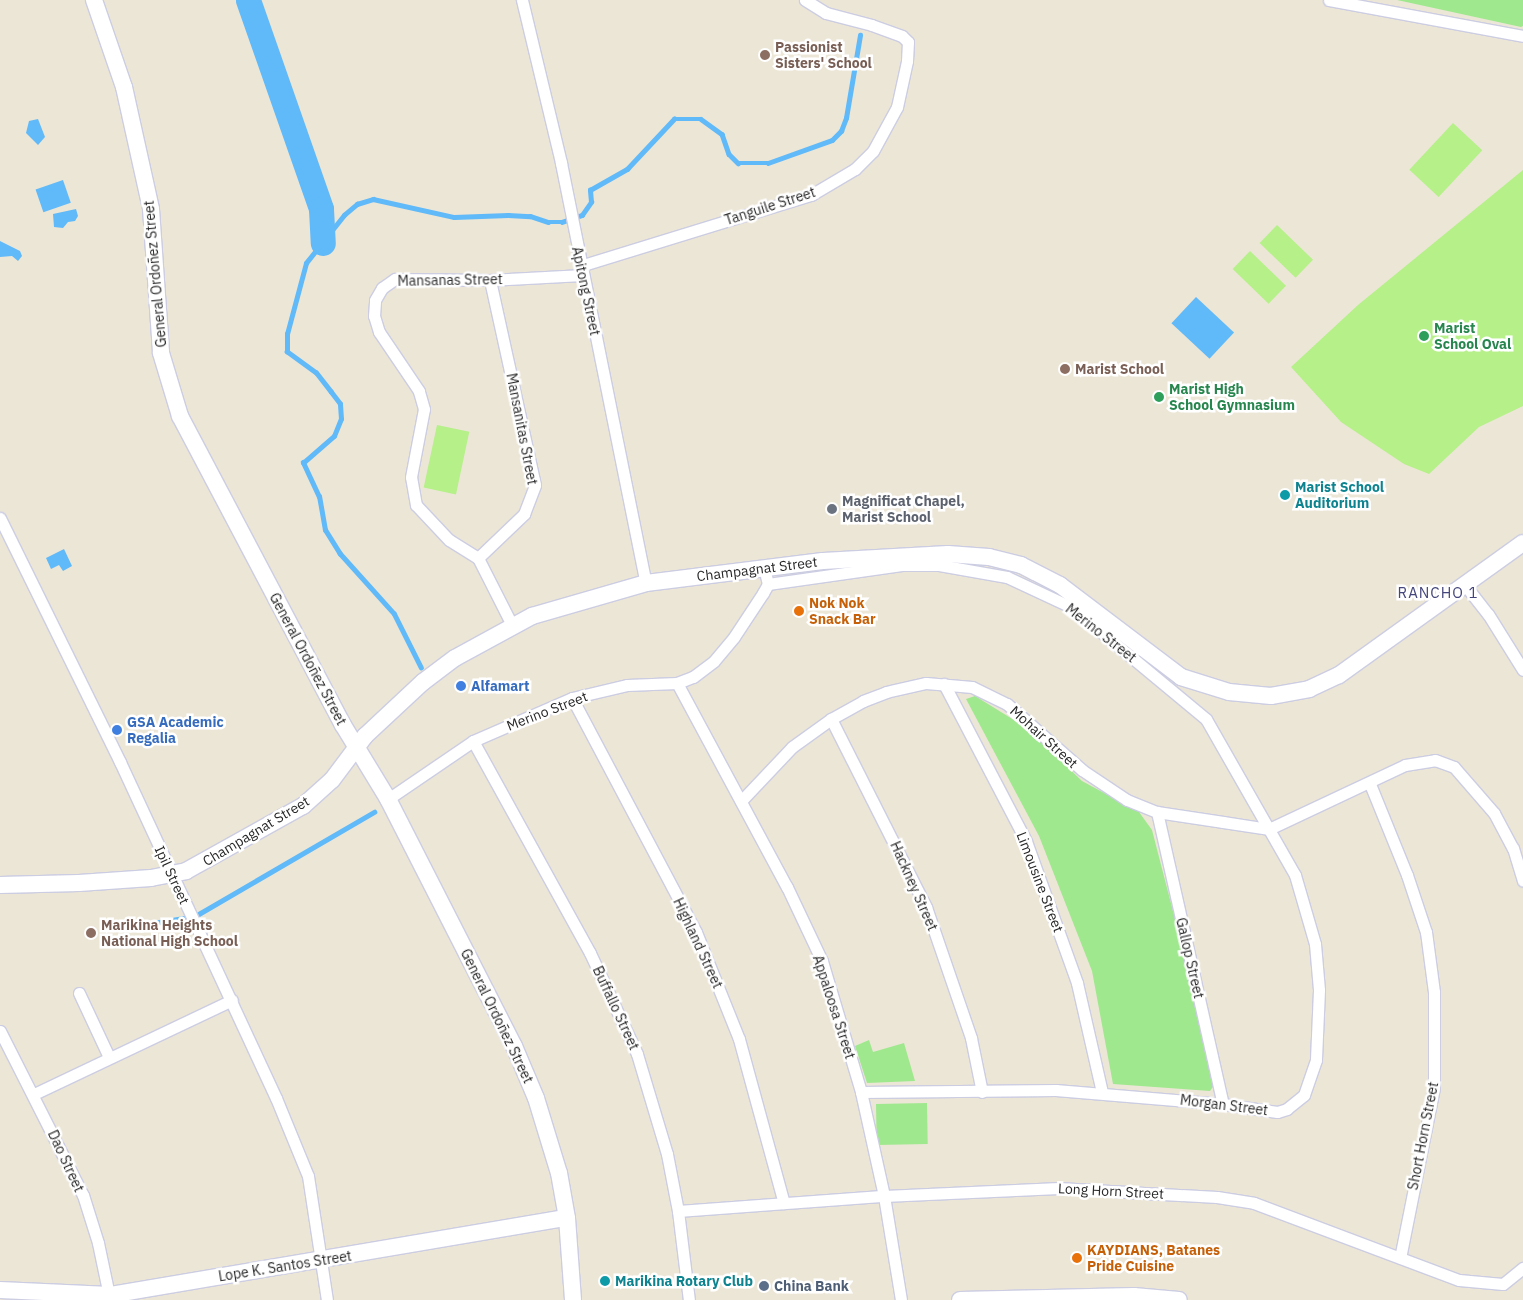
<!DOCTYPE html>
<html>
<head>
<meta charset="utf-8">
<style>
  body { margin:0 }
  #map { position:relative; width:1523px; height:1300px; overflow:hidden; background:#ece6d7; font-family:"IBM Plex Sans",sans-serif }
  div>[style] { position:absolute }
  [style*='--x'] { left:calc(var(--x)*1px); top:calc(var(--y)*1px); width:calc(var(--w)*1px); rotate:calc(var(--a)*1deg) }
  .green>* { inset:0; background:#9fe88e; transform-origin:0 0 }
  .pitch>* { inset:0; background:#b5f088; transform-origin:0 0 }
  .water>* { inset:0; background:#60b9f8; transform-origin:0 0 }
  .stream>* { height:4.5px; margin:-2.25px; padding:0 2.25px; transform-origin:2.25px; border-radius:2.25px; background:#60b9f8 }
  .river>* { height:25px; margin:-12.5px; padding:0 12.5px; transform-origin:12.5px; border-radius:12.5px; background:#60b9f8 }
  .roads { filter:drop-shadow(1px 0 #cccde2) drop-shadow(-1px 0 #cccde2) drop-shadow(0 1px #cccde2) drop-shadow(0 -1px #cccde2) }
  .street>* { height:11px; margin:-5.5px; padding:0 5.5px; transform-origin:5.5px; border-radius:5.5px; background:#fff }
  .secondary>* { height:16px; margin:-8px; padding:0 8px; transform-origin:8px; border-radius:8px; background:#fff }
  .dots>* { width:14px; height:14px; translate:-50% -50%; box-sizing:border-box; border:2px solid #fff; border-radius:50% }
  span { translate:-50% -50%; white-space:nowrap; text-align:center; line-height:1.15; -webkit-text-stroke:5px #fff; paint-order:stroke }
  .education-label { font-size:14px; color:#785e54; font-weight:700 }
  .left { translate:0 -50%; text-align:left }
  .street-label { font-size:14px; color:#272727 }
  .leisure-label { font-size:14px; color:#27864d; font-weight:700 }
  .culture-label { font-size:14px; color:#0d838f; font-weight:700 }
  .worship-label { font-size:14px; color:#5b616d; font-weight:700 }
  .food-label { font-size:14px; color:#c56008; font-weight:700 }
  .shop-label { font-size:14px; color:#366cbe; font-weight:700 }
  .service-label { font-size:14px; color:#4e5e75; font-weight:700 }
  .neighbourhood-label { font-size:15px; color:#45467b; letter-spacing:1px }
</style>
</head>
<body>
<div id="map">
  <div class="green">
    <i style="clip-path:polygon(1397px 0,1523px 0,1523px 26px,1521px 27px)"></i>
    <i style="clip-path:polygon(975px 696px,1027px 728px,1082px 781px,1139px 812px,1152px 830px,1217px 1081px,1210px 1091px,1113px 1084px,1092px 971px,1039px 836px,966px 699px)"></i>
    <i style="clip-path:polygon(869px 1040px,873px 1052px,904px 1043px,915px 1081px,867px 1083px,855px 1046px)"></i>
    <i style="left:927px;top:1103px;width:41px;height:51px;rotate:89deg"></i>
  </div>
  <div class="pitch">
    <i style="left:1453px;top:123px;width:40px;height:64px;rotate:43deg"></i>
    <i style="clip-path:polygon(1523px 170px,1523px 406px,1479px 427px,1429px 474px,1404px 464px,1341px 422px,1291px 367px,1358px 305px)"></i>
    <i style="left:1277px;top:225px;width:50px;height:25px;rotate:44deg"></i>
    <i style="left:1250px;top:251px;width:50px;height:25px;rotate:44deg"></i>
    <i style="left:437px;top:425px;width:33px;height:64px;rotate:12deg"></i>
  </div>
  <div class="water">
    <i style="clip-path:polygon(38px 119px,45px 137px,38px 145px,26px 133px,29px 121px)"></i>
    <i style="left:63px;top:180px;width:24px;height:29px;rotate:71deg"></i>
    <i style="clip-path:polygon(76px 209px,78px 216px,75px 221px,68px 222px,63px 228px,54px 227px,53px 214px)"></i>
    <i style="clip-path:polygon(0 241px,20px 251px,22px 256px,18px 261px,12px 256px,0 257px)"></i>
    <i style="left:1196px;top:297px;width:52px;height:36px;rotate:43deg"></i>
    <i style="clip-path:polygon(64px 549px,72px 566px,63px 571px,59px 565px,51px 569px,46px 558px)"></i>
  </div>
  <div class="stream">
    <i style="--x:421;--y:668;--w:60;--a:-116.6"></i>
    <i style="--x:394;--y:614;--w:81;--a:-132"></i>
    <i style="--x:340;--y:554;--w:28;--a:-122"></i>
    <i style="--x:325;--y:530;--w:34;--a:-100"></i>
    <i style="--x:319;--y:497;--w:38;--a:-115"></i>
    <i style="--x:303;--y:463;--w:41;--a:-41.1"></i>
    <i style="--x:334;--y:436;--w:18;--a:-68"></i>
    <i style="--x:341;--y:419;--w:15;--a:-94"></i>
    <i style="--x:340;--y:404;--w:15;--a:-127"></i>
    <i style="--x:331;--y:392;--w:24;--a:-128"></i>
    <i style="--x:316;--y:373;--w:36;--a:-144"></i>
    <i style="--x:287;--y:352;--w:18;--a:-90"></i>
    <i style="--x:287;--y:334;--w:73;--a:-75"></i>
    <i style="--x:306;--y:263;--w:61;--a:-51.6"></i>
    <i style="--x:344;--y:215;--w:17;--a:-40"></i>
    <i style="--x:357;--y:204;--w:17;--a:-17"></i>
    <i style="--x:373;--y:199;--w:83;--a:12.5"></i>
    <i style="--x:454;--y:217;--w:54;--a:-2.1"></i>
    <i style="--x:508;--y:215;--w:22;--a:3"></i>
    <i style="--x:530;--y:216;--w:19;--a:18"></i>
    <i style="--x:548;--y:222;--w:14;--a:0"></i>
    <i style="--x:562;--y:222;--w:21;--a:-19"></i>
    <i style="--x:582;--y:215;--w:16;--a:-55"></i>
    <i style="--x:591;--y:202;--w:12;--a:-95"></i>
    <i style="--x:590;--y:190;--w:43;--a:-29.6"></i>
    <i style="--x:627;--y:169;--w:69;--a:-46.8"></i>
    <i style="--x:674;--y:119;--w:27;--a:0"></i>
    <i style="--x:701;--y:119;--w:26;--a:36"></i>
    <i style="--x:722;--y:134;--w:21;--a:71"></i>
    <i style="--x:729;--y:154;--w:13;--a:45"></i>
    <i style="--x:738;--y:163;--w:30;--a:0"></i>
    <i style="--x:768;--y:163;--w:68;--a:-19.8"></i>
    <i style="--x:832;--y:140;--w:13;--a:-45"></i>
    <i style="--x:841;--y:131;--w:14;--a:-69"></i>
    <i style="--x:846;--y:118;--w:84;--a:-80.4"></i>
    <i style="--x:197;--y:915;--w:205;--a:-30.2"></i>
    <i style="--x:153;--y:923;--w:31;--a:-9"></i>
  </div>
  <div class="river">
    <i style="--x:248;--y:0;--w:221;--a:70.7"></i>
    <i style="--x:321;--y:209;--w:34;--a:87"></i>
  </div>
  <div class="roads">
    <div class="street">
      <i style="--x:522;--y:0;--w:168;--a:76.5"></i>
      <i style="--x:561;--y:163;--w:429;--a:78.6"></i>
      <i style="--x:1329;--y:0;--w:197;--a:10.5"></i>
      <i style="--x:580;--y:266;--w:242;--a:-17.1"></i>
      <i style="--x:811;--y:195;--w:51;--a:-30.6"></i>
      <i style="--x:855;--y:169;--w:25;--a:-45"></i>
      <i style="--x:873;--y:151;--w:50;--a:-61.4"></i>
      <i style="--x:897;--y:107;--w:47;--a:-77.7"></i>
      <i style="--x:907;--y:61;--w:19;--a:-87"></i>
      <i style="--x:908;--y:42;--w:8;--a:-135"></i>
      <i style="--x:902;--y:36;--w:32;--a:-160"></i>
      <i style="--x:872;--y:25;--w:48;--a:-165.4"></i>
      <i style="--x:826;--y:13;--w:25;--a:-148"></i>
      <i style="--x:0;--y:518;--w:272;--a:63.8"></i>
      <i style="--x:120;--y:762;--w:370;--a:65.1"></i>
      <i style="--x:276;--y:1098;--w:84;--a:67.7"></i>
      <i style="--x:308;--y:1176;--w:125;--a:81.3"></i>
      <i style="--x:478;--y:558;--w:64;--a:-43.7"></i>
      <i style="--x:524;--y:514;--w:31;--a:-69"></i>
      <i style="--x:535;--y:485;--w:210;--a:-102.4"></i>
      <i style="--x:768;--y:584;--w:135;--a:-8.1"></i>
      <i style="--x:902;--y:565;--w:37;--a:0"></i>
      <i style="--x:939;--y:565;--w:69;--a:10"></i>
      <i style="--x:1007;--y:577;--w:71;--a:25.1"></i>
      <i style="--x:1071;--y:607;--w:175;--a:39.7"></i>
      <i style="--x:1206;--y:719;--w:180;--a:60.3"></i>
      <i style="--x:1295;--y:875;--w:72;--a:73.8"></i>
      <i style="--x:1315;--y:944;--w:46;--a:85"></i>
      <i style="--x:1319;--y:990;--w:70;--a:92.5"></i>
      <i style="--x:1316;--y:1060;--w:37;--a:109"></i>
      <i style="--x:1304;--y:1095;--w:22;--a:141"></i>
      <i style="--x:1287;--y:1109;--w:10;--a:163"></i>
      <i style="--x:1277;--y:1112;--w:55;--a:-171.6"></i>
      <i style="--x:1223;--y:1104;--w:168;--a:-175.2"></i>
      <i style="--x:1056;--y:1090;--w:195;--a:179.4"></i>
      <i style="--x:1465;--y:585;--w:37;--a:52"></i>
      <i style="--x:1488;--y:614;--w:66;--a:58"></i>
      <i style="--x:512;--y:625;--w:75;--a:-116.9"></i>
      <i style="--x:478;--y:558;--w:34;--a:-148"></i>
      <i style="--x:449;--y:540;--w:48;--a:-133.3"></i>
      <i style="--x:416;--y:505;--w:28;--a:-100"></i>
      <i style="--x:411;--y:477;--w:69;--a:-79.2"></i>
      <i style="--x:424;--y:409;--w:19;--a:-106"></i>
      <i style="--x:419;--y:391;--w:71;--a:-124.1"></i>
      <i style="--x:379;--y:332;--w:17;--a:-107"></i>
      <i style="--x:374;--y:316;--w:16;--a:-86"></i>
      <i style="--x:375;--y:300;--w:14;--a:-60"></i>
      <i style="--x:382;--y:288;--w:16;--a:-35"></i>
      <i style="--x:395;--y:279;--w:95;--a:0.6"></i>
      <i style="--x:490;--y:280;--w:92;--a:-3.1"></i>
      <i style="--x:677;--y:683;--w:232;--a:61.7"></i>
      <i style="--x:787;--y:887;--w:82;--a:64.7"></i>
      <i style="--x:822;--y:961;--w:137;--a:73.4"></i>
      <i style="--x:861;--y:1092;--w:107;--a:77.5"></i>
      <i style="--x:884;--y:1196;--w:105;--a:80.7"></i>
      <i style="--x:944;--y:684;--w:177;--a:62.4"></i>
      <i style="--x:1026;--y:841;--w:151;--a:70.2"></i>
      <i style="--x:1077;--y:983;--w:112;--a:77.1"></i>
      <i style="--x:572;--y:698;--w:265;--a:62.1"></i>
      <i style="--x:696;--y:932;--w:115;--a:68.1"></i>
      <i style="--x:739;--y:1039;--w:170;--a:74.7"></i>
      <i style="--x:831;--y:719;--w:211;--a:63.2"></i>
      <i style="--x:926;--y:907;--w:139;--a:71"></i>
      <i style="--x:971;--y:1038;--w:55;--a:78.5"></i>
      <i style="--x:473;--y:741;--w:242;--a:61.1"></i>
      <i style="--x:590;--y:953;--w:111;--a:65"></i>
      <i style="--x:637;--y:1054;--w:104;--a:73.3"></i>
      <i style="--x:667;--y:1154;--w:58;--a:79.1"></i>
      <i style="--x:678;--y:1211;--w:90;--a:83"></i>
      <i style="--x:1370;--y:784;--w:98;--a:67.9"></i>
      <i style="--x:1407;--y:875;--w:60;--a:71.6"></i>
      <i style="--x:1426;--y:932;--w:61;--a:82.4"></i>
      <i style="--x:1434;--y:992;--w:96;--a:90"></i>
      <i style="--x:1434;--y:1088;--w:173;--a:101.3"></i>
      <i style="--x:388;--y:799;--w:103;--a:-34.3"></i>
      <i style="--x:473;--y:741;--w:108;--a:-23.5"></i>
      <i style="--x:572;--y:698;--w:57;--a:-13.3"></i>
      <i style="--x:627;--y:685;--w:50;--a:-2.3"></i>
      <i style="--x:677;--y:683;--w:17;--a:-21"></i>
      <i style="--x:693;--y:677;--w:26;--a:-37"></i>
      <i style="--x:714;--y:661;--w:31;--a:-50"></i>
      <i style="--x:734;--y:637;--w:53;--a:-56.6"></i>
      <i style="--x:763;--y:593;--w:10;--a:-61"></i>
      <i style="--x:768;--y:584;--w:8;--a:-104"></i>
      <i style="--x:741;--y:801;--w:74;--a:-46.6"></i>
      <i style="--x:792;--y:747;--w:48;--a:-35.7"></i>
      <i style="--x:831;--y:719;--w:37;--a:-29"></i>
      <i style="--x:863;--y:701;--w:25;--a:-21"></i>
      <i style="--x:886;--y:692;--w:41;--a:-12.7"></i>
      <i style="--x:926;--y:683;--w:46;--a:5"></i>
      <i style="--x:972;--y:687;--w:39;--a:26"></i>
      <i style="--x:1007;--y:704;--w:100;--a:41.3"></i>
      <i style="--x:1082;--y:770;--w:54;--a:33.7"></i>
      <i style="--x:1127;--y:800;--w:32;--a:22"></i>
      <i style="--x:1157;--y:812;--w:67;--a:8.6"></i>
      <i style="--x:1223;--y:822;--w:47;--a:8.7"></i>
      <i style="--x:1269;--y:829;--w:150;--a:-25.2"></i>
      <i style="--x:1405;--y:765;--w:30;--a:-9"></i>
      <i style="--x:1435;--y:760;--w:20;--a:20"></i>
      <i style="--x:1454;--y:767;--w:61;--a:49"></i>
      <i style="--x:1494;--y:813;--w:40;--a:62"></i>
      <i style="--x:1513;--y:848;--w:34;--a:73"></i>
      <i style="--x:1157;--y:812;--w:299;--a:77.3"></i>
      <i style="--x:79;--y:993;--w:71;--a:64.9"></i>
      <i style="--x:0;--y:1031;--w:184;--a:63.2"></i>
      <i style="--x:83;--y:1195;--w:50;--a:72.6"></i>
      <i style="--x:98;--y:1243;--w:58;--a:78.1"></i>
      <i style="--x:34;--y:1094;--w:219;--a:-25.4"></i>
      <i style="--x:678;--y:1211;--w:207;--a:-4.2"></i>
      <i style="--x:884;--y:1196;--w:175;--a:-2.6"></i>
      <i style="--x:1059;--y:1188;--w:158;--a:3.3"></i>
      <i style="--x:1217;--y:1197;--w:37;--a:9"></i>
      <i style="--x:1254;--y:1203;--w:219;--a:20.6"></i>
      <i style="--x:1459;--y:1280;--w:44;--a:5.2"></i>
      <i style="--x:1503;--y:1284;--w:26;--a:-39"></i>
    </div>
    <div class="secondary">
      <i style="--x:94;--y:0;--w:92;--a:71"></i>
      <i style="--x:124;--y:87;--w:125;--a:77.5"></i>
      <i style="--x:151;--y:209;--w:144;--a:86"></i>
      <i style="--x:161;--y:353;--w:66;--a:73.2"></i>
      <i style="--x:180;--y:416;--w:349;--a:62.2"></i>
      <i style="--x:343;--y:725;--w:87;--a:58.7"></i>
      <i style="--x:388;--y:799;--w:277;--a:63"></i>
      <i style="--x:514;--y:1046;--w:56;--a:67.1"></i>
      <i style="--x:536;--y:1098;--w:78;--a:73"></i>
      <i style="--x:559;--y:1173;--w:46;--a:79.9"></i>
      <i style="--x:567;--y:1218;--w:82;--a:85.8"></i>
      <i style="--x:0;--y:885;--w:79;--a:-1.5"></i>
      <i style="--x:79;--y:883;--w:72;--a:-4"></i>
      <i style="--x:151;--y:878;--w:36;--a:-11"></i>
      <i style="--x:186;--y:871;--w:134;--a:-29.1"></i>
      <i style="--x:303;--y:806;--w:39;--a:-42"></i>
      <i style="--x:332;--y:780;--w:55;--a:-53.1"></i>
      <i style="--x:365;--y:736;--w:79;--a:-43"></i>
      <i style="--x:423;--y:682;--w:40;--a:-37"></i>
      <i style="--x:455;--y:658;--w:88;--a:-28.6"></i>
      <i style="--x:532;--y:616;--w:119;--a:-16.1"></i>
      <i style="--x:646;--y:583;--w:178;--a:-7.1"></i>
      <i style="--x:823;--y:561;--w:125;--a:-3.2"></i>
      <i style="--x:948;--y:554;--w:41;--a:4.2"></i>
      <i style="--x:989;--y:557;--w:33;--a:14"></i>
      <i style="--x:1021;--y:565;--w:44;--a:27.1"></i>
      <i style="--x:1060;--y:585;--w:152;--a:37.2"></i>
      <i style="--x:1181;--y:677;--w:50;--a:17.4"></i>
      <i style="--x:1229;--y:692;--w:42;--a:5.4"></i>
      <i style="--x:1271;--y:696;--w:39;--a:-10"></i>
      <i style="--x:1309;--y:689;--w:33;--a:-25"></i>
      <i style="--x:1339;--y:675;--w:226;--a:-35.7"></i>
      <i style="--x:0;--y:1290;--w:110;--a:2.6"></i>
      <i style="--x:110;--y:1295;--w:463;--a:-9.6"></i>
      <i style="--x:960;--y:1300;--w:174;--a:-1.3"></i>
      <i style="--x:1134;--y:1296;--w:45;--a:5.1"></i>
    </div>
  </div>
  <div class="dots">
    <i style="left:765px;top:55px;background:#8d6e63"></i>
    <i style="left:1424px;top:336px;background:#2e9e5b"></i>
    <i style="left:1065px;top:369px;background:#8d6e63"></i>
    <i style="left:1159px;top:397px;background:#2e9e5b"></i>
    <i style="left:1285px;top:495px;background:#0f9aa8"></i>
    <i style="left:832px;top:509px;background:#6b7280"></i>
    <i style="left:799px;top:611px;background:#e8710a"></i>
    <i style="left:461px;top:686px;background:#3f7fe0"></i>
    <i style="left:117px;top:730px;background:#3f7fe0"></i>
    <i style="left:91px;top:933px;background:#8d6e63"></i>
    <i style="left:1077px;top:1258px;background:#e8710a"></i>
    <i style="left:605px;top:1281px;background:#0f9aa8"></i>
    <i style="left:764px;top:1286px;background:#5c6f8a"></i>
  </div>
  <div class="education-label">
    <span class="left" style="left:775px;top:55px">Passionist<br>Sisters' School</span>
    <span class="left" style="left:1075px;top:369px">Marist School</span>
    <span class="left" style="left:101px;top:933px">Marikina Heights<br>National High School</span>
  </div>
  <div class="street-label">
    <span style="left:770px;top:206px;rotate:-18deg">Tanguile Street</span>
    <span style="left:155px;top:274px;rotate:-95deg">General Ordoñez Street</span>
    <span style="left:450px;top:280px;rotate:-1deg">Mansanas Street</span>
    <span style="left:586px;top:291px;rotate:78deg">Apitong Street</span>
    <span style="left:522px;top:429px;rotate:79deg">Mansanitas Street</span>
    <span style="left:757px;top:569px;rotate:-7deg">Champagnat Street</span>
    <span style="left:1101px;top:633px;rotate:38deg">Merino Street</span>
    <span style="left:308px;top:659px;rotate:62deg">General Ordoñez Street</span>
    <span style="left:547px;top:711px;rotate:-21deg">Merino Street</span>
    <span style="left:1044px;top:737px;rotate:42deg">Mohair Street</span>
    <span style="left:256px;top:831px;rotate:-31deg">Champagnat Street</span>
    <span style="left:172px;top:875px;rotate:65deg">Ipil Street</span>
    <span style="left:1040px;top:882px;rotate:69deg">Limousine Street</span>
    <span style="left:914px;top:886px;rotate:66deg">Hackney Street</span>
    <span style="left:698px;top:943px;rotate:65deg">Highland Street</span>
    <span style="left:1190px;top:958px;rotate:77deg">Gallop Street</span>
    <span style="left:834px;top:1007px;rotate:72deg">Appaloosa Street</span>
    <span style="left:616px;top:1008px;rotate:65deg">Buffallo Street</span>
    <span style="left:497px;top:1016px;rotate:64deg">General Ordoñez Street</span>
    <span style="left:1224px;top:1105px;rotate:7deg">Morgan Street</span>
    <span style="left:1423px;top:1136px;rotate:-79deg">Short Horn Street</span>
    <span style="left:66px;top:1161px;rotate:65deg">Dao Street</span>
    <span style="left:1111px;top:1191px;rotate:3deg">Long Horn Street</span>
    <span style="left:285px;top:1266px;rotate:-9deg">Lope K. Santos Street</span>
  </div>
  <div class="leisure-label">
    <span class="left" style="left:1434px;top:336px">Marist<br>School Oval</span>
    <span class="left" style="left:1169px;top:397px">Marist High<br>School Gymnasium</span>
  </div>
  <div class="culture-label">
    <span class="left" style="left:1295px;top:495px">Marist School<br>Auditorium</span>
    <span class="left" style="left:615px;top:1281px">Marikina Rotary Club</span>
  </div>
  <div class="worship-label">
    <span class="left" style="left:842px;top:509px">Magnificat Chapel,<br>Marist School</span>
  </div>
  <div class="food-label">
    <span class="left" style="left:809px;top:611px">Nok Nok<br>Snack Bar</span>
    <span class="left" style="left:1087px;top:1258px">KAYDIANS, Batanes<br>Pride Cuisine</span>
  </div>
  <div class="shop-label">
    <span class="left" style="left:471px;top:686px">Alfamart</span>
    <span class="left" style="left:127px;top:730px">GSA Academic<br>Regalia</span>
  </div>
  <div class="service-label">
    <span class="left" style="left:774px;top:1286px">China Bank</span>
  </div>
  <div class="neighbourhood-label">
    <span style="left:1438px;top:593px">RANCHO 1</span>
  </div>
</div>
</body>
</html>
